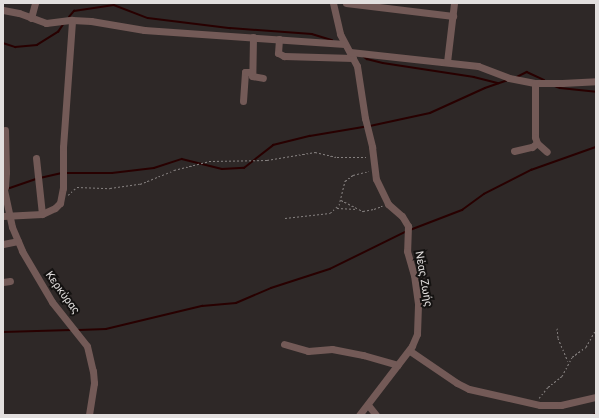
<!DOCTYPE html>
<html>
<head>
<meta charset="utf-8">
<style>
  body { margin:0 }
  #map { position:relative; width:599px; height:418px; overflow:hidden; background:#2e2827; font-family:Roboto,sans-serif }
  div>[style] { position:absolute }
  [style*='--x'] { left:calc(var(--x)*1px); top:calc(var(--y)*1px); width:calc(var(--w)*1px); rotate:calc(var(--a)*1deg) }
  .stream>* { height:1.5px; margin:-0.75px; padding:0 0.75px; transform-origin:0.75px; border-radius:0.75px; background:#280000 }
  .path>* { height:1px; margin-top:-0.5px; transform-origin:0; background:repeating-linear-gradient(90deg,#85807f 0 2px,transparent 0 4px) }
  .minor>* { height:7px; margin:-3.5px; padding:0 3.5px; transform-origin:3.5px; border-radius:3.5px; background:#735a57 }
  span { translate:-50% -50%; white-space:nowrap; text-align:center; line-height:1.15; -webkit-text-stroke:4px #141211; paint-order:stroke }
  .street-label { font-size:11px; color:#e2dfde }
  .frame { position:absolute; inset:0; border:4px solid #e2dfde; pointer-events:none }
</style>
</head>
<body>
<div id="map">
  <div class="stream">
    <i style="--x:69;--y:17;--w:8;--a:-50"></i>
    <i style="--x:74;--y:11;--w:40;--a:-8.5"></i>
    <i style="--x:114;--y:5;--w:36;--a:21"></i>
    <i style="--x:148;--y:18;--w:83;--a:7"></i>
    <i style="--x:230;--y:28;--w:82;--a:4.2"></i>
    <i style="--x:312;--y:34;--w:21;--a:17"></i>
    <i style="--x:3;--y:43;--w:13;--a:18"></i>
    <i style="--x:15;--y:47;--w:22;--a:-5"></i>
    <i style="--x:37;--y:45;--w:25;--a:-32"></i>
    <i style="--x:58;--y:32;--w:11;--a:-56"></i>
    <i style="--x:363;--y:56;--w:5;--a:37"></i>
    <i style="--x:367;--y:59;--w:16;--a:14"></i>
    <i style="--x:383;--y:63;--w:92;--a:8.7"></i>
    <i style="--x:474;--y:77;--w:25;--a:14"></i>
    <i style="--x:517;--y:77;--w:11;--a:-27"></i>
    <i style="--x:527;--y:72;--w:19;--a:25"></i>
    <i style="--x:555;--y:86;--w:5;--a:22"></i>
    <i style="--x:560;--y:88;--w:36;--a:6"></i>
    <i style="--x:370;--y:126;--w:61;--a:-12.2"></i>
    <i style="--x:430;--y:113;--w:60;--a:-24.4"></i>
    <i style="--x:485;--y:88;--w:24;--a:-19"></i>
    <i style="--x:65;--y:173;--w:47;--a:0"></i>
    <i style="--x:112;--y:173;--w:42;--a:-6.8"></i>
    <i style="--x:154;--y:168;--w:29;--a:-18"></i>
    <i style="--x:182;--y:159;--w:41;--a:14"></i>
    <i style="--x:222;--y:169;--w:22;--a:-3"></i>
    <i style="--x:244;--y:168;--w:37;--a:-38"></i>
    <i style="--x:273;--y:145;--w:38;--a:-14"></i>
    <i style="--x:310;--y:136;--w:55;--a:-9.5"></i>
    <i style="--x:40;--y:178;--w:22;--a:-13"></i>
    <i style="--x:7;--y:189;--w:31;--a:-19"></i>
    <i style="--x:410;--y:230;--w:56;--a:-21"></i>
    <i style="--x:462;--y:210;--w:27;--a:-36"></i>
    <i style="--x:484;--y:194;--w:53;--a:-27.1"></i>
    <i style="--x:531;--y:170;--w:69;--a:-19.5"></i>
    <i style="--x:79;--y:330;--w:27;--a:-2"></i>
    <i style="--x:106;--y:329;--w:99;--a:-13.5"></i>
    <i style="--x:202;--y:306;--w:34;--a:-5"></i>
    <i style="--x:236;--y:303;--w:38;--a:-23"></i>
    <i style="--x:271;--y:288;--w:62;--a:-17.9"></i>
    <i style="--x:330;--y:269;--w:84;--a:-26.3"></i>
    <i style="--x:3;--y:332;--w:68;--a:-1.7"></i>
    <i style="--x:593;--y:415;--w:3;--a:-18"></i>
  </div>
  <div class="path">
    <i style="--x:68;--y:195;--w:12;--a:-42"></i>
    <i style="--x:77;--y:187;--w:33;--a:2"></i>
    <i style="--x:110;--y:188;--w:30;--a:-8"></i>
    <i style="--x:140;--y:184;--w:37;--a:-22"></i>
    <i style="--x:174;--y:170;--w:36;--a:-14"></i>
    <i style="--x:209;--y:161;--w:58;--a:-1"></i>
    <i style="--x:267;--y:160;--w:49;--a:-9.5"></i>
    <i style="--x:315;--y:152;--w:23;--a:13"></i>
    <i style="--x:337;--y:157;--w:29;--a:0"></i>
    <i style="--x:341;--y:200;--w:25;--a:27"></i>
    <i style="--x:363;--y:211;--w:11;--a:-10"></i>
    <i style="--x:374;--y:209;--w:9;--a:-21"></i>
    <i style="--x:337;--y:208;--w:20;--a:3"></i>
    <i style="--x:285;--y:218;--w:45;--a:-6.3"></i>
    <i style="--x:330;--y:213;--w:12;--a:-42"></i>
    <i style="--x:339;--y:205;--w:25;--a:-76"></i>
    <i style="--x:345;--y:181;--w:10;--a:-37"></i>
    <i style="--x:353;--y:175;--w:16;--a:-14"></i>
    <i style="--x:557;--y:328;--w:10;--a:84"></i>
    <i style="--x:558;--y:338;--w:25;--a:67"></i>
    <i style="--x:539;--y:398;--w:14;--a:-51"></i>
    <i style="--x:548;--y:387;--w:18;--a:-38"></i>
    <i style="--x:562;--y:376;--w:21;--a:-62"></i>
    <i style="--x:572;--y:357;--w:17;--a:-36"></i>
    <i style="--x:586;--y:347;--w:21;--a:-61"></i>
  </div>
  <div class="minor">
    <i style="--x:333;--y:3;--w:32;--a:77"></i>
    <i style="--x:340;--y:34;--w:36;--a:62"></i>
    <i style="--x:357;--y:66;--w:53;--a:81.3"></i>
    <i style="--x:365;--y:118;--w:30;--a:76"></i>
    <i style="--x:372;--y:147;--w:32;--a:83"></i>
    <i style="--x:376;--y:179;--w:28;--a:64"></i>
    <i style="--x:388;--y:204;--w:18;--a:41"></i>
    <i style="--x:402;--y:216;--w:12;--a:59"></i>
    <i style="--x:408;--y:226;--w:25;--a:92"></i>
    <i style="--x:407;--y:251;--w:25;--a:74"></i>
    <i style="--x:414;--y:275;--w:30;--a:82"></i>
    <i style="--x:418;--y:305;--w:29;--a:92"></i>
    <i style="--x:417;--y:334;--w:13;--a:113"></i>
    <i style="--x:412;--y:346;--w:87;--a:127.5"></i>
    <i style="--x:346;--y:3;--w:108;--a:6.9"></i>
    <i style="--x:3;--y:10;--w:16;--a:11"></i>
    <i style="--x:19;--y:13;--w:29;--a:20"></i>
    <i style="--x:46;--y:23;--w:26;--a:-7"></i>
    <i style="--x:72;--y:20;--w:19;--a:3"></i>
    <i style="--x:91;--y:21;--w:54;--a:9.6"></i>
    <i style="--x:144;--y:30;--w:201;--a:4"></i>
    <i style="--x:31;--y:18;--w:16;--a:-75"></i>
    <i style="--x:253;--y:37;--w:39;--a:91"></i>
    <i style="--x:252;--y:76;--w:11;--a:10"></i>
    <i style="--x:279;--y:39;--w:14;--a:94"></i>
    <i style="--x:278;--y:53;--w:7;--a:27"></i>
    <i style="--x:284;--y:56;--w:69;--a:1.7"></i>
    <i style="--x:350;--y:52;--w:129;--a:6.2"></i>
    <i style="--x:478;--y:66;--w:33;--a:21"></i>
    <i style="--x:509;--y:78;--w:26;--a:11"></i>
    <i style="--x:535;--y:83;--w:27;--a:0"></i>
    <i style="--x:562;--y:83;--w:34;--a:-3"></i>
    <i style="--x:447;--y:62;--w:59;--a:-83.2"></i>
    <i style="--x:535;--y:83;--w:54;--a:90"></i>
    <i style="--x:535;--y:137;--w:6;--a:72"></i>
    <i style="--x:537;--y:143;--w:13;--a:42"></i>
    <i style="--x:243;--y:101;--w:29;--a:-86"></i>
    <i style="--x:245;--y:72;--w:7;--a:0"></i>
    <i style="--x:514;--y:151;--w:18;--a:-13"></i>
    <i style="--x:532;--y:147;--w:6;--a:-39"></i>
    <i style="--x:36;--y:158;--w:56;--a:83.9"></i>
    <i style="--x:3;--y:185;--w:43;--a:77.9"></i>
    <i style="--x:12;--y:227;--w:26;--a:67"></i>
    <i style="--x:22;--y:251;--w:59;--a:59.5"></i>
    <i style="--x:52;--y:302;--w:56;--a:51.5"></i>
    <i style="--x:87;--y:346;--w:26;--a:77"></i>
    <i style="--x:93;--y:371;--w:12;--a:85"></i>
    <i style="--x:94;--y:383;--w:32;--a:99"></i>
    <i style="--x:5;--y:187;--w:15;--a:-86"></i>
    <i style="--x:6;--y:172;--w:42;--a:-91.4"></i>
    <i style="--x:3;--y:216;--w:39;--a:-3"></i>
    <i style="--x:42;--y:214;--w:14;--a:-25"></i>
    <i style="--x:55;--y:208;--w:7;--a:-45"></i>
    <i style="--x:60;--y:203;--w:15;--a:-79"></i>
    <i style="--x:63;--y:188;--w:41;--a:-90"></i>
    <i style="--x:63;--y:147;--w:127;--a:-85.9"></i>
    <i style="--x:3;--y:244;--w:15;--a:-11"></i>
    <i style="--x:3;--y:282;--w:7;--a:-8"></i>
    <i style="--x:284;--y:344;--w:25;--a:16"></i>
    <i style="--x:308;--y:351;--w:24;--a:-5"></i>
    <i style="--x:332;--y:349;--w:32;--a:11"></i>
    <i style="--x:363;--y:355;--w:36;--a:16"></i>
    <i style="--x:410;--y:351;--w:57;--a:34.2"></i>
    <i style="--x:457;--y:383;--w:13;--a:27"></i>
    <i style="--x:469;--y:389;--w:73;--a:12.7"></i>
    <i style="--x:540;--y:405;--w:21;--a:0"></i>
    <i style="--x:561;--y:405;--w:36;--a:-13"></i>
    <i style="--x:368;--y:405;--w:13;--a:51"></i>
  </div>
  <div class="street-label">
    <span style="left:423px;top:279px;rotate:80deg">Νέας Ζωής</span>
    <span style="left:62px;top:293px;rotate:54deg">Κερκύρας</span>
  </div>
  <div class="frame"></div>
</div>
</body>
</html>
